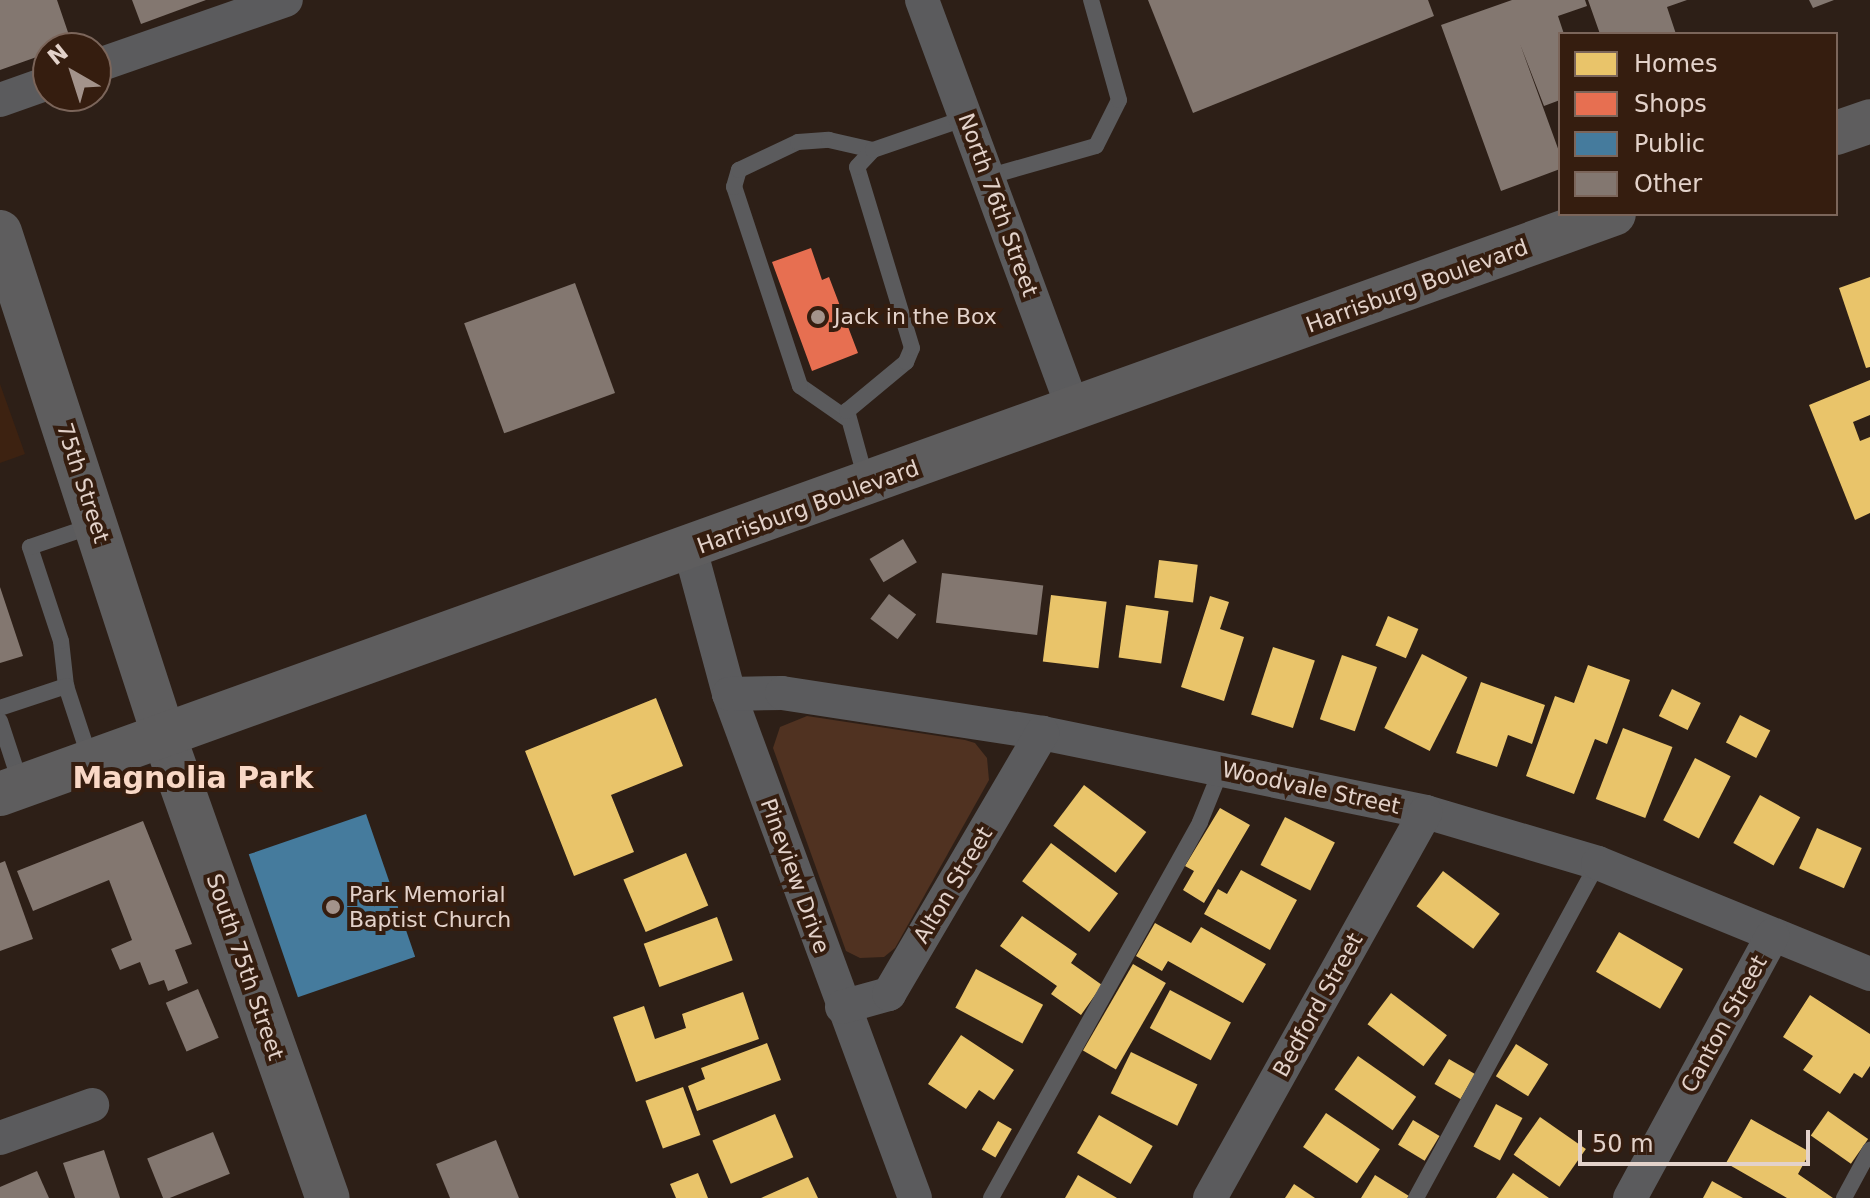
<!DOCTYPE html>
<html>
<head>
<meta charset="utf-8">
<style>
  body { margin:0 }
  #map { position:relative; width:1870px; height:1198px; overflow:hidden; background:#2d1f17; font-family:"DejaVu Sans",sans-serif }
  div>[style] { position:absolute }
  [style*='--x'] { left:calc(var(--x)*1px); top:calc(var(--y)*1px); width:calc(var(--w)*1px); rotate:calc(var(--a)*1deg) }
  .built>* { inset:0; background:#3d2211 }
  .green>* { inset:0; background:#503221 }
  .homes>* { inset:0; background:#e9c46a; transform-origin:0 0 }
  .shops>* { inset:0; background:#e76f51 }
  .public>* { inset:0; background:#457b9d; transform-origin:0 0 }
  .building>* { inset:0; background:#837770; transform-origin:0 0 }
  .lane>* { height:16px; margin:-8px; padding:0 8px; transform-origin:8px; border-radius:8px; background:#5b5b5d }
  .street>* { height:34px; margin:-17px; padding:0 17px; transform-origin:17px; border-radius:17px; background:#5b5b5d }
  .secondary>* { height:44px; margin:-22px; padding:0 22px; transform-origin:22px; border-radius:22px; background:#5e5d5e }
  .dots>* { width:22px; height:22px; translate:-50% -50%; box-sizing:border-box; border:4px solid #351d0f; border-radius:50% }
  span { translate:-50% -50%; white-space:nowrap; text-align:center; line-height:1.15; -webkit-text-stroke:8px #351d0f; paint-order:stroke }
  .street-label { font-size:22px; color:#e3d2ca }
  .poi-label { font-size:22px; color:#e3d2ca }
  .left { translate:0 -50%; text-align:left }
  .district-label { font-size:30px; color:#f9d8c6; font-weight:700 }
  .legend { position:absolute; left:1558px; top:32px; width:280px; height:184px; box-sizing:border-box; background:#351d0f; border:2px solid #7b655a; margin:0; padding:10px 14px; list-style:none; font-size:24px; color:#e3d2ca }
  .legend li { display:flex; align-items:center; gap:16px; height:40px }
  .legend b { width:40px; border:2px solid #7b655a }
  .north { position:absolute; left:32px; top:32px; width:80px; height:80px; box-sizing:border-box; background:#351d0f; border:2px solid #7b655a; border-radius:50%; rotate:321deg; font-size:22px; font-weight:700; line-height:32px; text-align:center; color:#e3d2ca }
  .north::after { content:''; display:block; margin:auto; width:28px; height:36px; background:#a3938b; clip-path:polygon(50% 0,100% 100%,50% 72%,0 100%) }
  .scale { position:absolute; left:1578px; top:1130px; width:232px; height:36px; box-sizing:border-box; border:4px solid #e3d2ca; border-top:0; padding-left:10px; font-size:24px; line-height:28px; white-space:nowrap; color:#e3d2ca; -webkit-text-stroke:6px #351d0f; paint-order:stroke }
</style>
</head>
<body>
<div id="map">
  <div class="built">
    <i style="clip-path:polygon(0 384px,25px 454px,0 463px)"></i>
  </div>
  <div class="green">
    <i style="clip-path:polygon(807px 716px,965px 740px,975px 743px,987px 758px,989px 780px,895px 948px,884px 957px,860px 958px,846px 951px,773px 748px,780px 727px)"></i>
  </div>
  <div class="homes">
    <i style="clip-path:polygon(1870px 277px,1870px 367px,1866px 368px,1839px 288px)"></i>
    <i style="clip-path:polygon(1870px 380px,1870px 415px,1853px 422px,1860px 441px,1870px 437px,1870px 513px,1855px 520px,1809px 405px)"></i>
    <i style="left:1159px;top:560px;width:39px;height:38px;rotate:7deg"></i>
    <i style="left:1051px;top:595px;width:56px;height:67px;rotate:7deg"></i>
    <i style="clip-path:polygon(1210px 596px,1229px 602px,1220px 629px,1244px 637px,1224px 701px,1181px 687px)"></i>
    <i style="left:1126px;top:605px;width:43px;height:53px;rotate:8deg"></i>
    <i style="left:1388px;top:616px;width:33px;height:32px;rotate:23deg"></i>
    <i style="left:1273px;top:647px;width:44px;height:71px;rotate:18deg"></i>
    <i style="left:1422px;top:654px;width:51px;height:83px;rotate:27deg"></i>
    <i style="left:1342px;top:655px;width:37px;height:68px;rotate:19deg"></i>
    <i style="clip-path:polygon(1588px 665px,1630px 680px,1607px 744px,1595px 739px,1574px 794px,1526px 776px,1555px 696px,1574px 703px)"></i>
    <i style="clip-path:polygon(1481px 682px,1545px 705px,1532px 744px,1508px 735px,1497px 767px,1456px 753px)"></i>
    <i style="left:1672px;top:689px;width:32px;height:30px;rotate:26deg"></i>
    <i style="clip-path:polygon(656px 698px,683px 766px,611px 795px,634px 852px,574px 876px,525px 751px)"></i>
    <i style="left:1740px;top:715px;width:34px;height:31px;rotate:27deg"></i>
    <i style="left:1623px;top:728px;width:53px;height:76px;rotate:21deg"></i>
    <i style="left:1695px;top:758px;width:40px;height:70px;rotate:27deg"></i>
    <i style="left:1084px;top:785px;width:78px;height:51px;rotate:37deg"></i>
    <i style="left:1760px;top:795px;width:46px;height:55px;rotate:29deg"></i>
    <i style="clip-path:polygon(1220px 808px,1250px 825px,1204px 903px,1183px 890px,1194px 871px,1185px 866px)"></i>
    <i style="left:1285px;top:817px;width:56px;height:54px;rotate:27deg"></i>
    <i style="left:1817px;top:828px;width:49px;height:44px;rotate:24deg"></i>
    <i style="left:1051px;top:843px;width:84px;height:48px;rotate:37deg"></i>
    <i style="left:686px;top:853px;width:57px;height:68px;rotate:67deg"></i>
    <i style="clip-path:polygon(1241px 870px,1297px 900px,1270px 950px,1204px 914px,1218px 889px,1227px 894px)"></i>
    <i style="left:1443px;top:871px;width:71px;height:44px;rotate:37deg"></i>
    <i style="clip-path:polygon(1022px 916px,1077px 954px,1071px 963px,1102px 985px,1081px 1015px,1051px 994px,1057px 986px,1000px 946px)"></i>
    <i style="left:717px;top:917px;width:46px;height:78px;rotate:70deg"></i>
    <i style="clip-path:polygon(1155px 923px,1191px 943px,1201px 927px,1266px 964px,1243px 1003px,1168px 961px,1162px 971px,1136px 956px)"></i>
    <i style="left:1619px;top:932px;width:74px;height:46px;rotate:30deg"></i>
    <i style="left:1133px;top:964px;width:38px;height:100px;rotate:30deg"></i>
    <i style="left:976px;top:969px;width:76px;height:44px;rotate:28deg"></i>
    <i style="left:1170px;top:990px;width:69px;height:43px;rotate:28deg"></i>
    <i style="clip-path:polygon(743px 992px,759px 1039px,636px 1082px,613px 1017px,644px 1006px,655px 1039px,686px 1028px,682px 1014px)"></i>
    <i style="left:1391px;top:993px;width:70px;height:39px;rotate:37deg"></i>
    <i style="clip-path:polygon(1810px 995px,1870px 1034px,1870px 1066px,1862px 1078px,1854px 1073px,1840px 1094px,1803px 1070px,1813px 1056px,1783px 1037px)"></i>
    <i style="clip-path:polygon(961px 1035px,1014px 1070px,994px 1100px,979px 1090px,966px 1109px,928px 1084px)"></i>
    <i style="clip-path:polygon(767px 1043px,781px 1080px,697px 1111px,688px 1086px,705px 1079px,701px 1068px)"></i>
    <i style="left:1516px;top:1044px;width:38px;height:38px;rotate:32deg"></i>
    <i style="left:1131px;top:1052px;width:74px;height:46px;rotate:26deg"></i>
    <i style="left:1358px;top:1056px;width:71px;height:41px;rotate:35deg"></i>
    <i style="left:1449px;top:1059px;width:30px;height:29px;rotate:30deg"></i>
    <i style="left:683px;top:1087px;width:51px;height:40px;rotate:70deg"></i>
    <i style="left:1496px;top:1104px;width:30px;height:48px;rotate:28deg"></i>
    <i style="left:1828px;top:1111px;width:49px;height:30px;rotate:35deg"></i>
    <i style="left:1326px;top:1113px;width:65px;height:41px;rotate:34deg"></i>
    <i style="left:775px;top:1114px;width:47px;height:68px;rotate:67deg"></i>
    <i style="left:1099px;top:1115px;width:62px;height:44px;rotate:30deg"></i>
    <i style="left:1540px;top:1117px;width:56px;height:46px;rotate:35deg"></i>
    <i style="clip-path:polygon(1751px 1119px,1810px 1152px,1798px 1174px,1833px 1198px,1787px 1198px,1726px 1163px)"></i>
    <i style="left:1413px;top:1120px;width:31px;height:29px;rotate:31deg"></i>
    <i style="left:998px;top:1121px;width:16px;height:33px;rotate:30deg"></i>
    <i style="clip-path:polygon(698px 1173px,708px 1198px,676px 1198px,670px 1184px)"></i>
    <i style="clip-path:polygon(1513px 1173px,1549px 1198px,1496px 1198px)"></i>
    <i style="clip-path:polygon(1078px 1175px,1117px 1198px,1065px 1198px)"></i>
    <i style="clip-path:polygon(1375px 1175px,1409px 1196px,1407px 1198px,1361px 1198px)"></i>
    <i style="clip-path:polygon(808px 1177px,818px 1198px,761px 1198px)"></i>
    <i style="clip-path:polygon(1712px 1181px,1743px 1198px,1703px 1198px)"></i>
    <i style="clip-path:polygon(1294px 1184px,1315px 1198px,1285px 1198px)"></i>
  </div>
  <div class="shops">
    <i style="clip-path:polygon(811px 248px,822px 280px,829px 277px,858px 353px,812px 371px,772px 262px)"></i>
  </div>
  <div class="public">
    <i style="left:366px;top:814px;width:151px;height:124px;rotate:71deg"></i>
  </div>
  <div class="building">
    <i style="clip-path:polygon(0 0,57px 0,72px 44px,48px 48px,48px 53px,0 70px)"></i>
    <i style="clip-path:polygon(132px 0,206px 0,141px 24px)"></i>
    <i style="clip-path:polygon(1148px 0,1428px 0,1434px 16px,1193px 113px)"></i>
    <i style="clip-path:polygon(1512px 0,1585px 0,1587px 6px,1558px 16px,1564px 34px,1560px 34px,1560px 100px,1544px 106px,1520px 44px,1560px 154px,1560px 169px,1501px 191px,1441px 25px)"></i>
    <i style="clip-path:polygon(1588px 0,1687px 0,1667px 7px,1676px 34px,1600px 34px)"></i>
    <i style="clip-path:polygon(1809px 0,1834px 0,1813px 8px)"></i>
    <i style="left:575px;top:283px;width:117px;height:118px;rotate:70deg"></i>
    <i style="left:903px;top:539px;width:27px;height:39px;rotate:59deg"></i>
    <i style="left:942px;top:573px;width:102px;height:50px;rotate:7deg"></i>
    <i style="clip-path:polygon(0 587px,23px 656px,0 663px)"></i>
    <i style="left:889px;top:594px;width:34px;height:31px;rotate:37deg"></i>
    <i style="clip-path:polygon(143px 821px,192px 944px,175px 950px,188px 983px,168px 991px,164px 980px,149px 985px,140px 962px,120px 970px,111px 949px,132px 940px,109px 880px,33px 911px,17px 871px)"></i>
    <i style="clip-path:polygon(5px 861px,33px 939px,0 951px,0 863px)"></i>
    <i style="left:198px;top:989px;width:53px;height:35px;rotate:67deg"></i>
    <i style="left:213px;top:1132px;width:45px;height:71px;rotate:68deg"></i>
    <i style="clip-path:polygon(496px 1140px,519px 1198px,450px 1198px,436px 1164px)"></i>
    <i style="clip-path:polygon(104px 1150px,120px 1198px,75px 1198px,63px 1163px)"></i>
    <i style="clip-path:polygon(37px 1171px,49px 1198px,0 1198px,0 1187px)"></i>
  </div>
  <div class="lane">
    <i style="--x:987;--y:177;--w:113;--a:-15.9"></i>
    <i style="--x:1096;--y:146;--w:51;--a:-63.4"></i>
    <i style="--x:1119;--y:100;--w:104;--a:-105.6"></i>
    <i style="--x:846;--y:418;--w:56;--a:-145.2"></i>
    <i style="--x:800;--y:386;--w:210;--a:-108.3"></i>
    <i style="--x:734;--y:187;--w:18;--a:-74"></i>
    <i style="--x:739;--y:170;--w:65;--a:-25.4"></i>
    <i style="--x:798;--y:142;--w:31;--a:-4"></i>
    <i style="--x:829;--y:140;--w:45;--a:12.8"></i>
    <i style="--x:866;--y:480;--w:72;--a:-105.4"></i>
    <i style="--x:847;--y:411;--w:77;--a:-39.7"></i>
    <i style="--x:906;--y:362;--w:15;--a:-67"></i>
    <i style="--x:912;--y:348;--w:189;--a:-106.9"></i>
    <i style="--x:857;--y:167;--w:23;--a:-47"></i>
    <i style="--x:873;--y:150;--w:98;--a:-19"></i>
    <i style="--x:66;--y:686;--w:45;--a:-96.3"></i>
    <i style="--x:61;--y:641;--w:99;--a:-108.3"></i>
    <i style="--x:30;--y:547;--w:65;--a:-18.7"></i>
    <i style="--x:0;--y:708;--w:70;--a:-18.4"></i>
    <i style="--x:66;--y:686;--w:77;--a:71.8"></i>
    <i style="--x:0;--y:721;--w:67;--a:71.8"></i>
    <i style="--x:991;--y:1198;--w:430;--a:-60.9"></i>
    <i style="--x:1200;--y:822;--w:56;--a:-68"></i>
    <i style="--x:1416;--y:1198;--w:381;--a:-61.5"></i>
    <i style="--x:1844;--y:1198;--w:55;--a:-61.6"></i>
  </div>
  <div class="street">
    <i style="--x:922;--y:0;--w:437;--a:69.7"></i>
    <i style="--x:96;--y:66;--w:201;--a:-19.2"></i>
    <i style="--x:0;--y:100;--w:51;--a:-19.5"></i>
    <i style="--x:690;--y:549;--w:150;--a:74.9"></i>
    <i style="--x:729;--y:694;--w:537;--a:69.74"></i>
    <i style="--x:729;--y:694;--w:53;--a:-1.1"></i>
    <i style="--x:782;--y:693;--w:263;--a:8.7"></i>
    <i style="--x:1042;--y:733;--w:392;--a:11.6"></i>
    <i style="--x:1426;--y:812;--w:179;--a:16.5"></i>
    <i style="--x:1598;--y:863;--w:294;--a:22.2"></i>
    <i style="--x:842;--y:1007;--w:49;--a:-15.5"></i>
    <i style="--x:889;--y:994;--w:303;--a:-59.6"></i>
    <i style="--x:0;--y:1138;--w:98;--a:-19.7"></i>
    <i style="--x:1210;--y:1198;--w:442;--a:-60.8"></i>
    <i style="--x:1630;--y:1198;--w:299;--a:-61.5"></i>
  </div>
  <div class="secondary">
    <i style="--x:1836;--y:133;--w:36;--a:-19"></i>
    <i style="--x:0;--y:232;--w:530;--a:71.98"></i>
    <i style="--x:164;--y:736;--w:490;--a:70.5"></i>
    <i style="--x:0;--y:794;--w:1715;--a:-19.77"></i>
  </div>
  <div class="dots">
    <i style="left:818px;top:317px;background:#a3938b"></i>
    <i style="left:333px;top:907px;background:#a3938b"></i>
  </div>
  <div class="street-label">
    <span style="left:998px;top:205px;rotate:70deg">North 76th Street</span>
    <span style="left:1417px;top:286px;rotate:-20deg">Harrisburg Boulevard</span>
    <span style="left:83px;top:483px;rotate:72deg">75th Street</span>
    <span style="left:808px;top:507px;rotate:-20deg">Harrisburg Boulevard</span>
    <span style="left:1311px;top:788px;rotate:12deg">Woodvale Street</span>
    <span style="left:795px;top:876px;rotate:70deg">Pineview Drive</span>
    <span style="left:953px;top:885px;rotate:-59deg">Alton Street</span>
    <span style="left:245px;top:967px;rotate:71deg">South 75th Street</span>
    <span style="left:1318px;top:1005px;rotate:-61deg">Bedford Street</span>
    <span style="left:1724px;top:1024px;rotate:-61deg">Canton Street</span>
  </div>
  <div class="poi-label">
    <span class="left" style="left:834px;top:317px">Jack in the Box</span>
    <span class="left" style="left:349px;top:907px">Park Memorial<br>Baptist Church</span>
  </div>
  <div class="district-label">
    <span style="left:193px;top:778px">Magnolia Park</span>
  </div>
  <ul class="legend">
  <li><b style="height:22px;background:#e9c46a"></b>Homes</li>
  <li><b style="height:22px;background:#e76f51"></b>Shops</li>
  <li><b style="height:22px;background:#457b9d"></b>Public</li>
  <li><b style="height:22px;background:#837770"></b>Other</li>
  </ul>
  <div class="north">N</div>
  <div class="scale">50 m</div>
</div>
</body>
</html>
